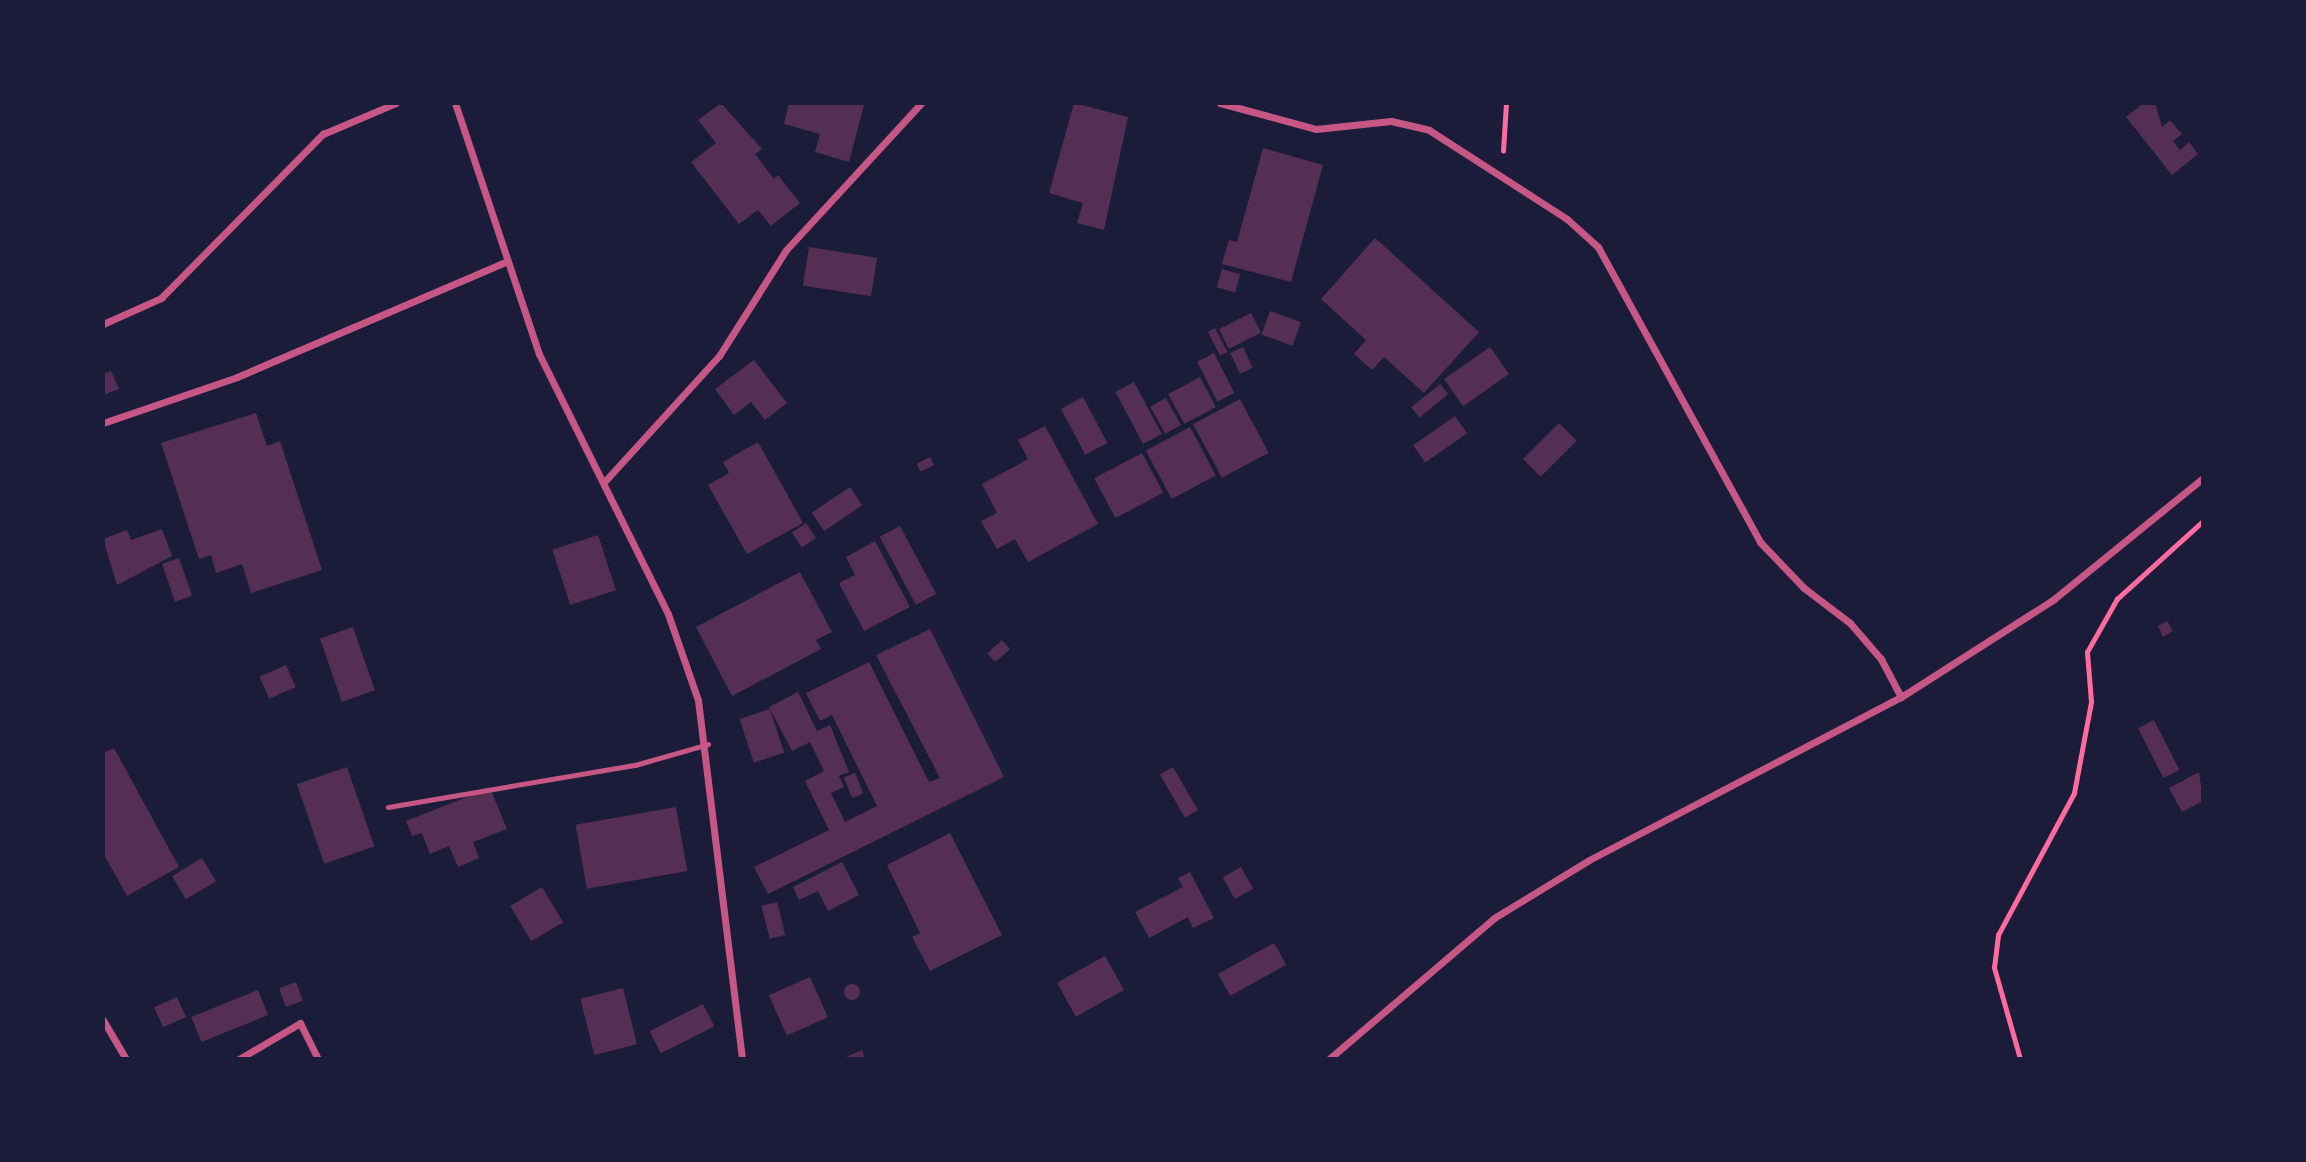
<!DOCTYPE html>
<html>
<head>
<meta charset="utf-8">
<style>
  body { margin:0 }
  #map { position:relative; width:2306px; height:1162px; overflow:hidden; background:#1b1b3a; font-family:"Nunito Sans",sans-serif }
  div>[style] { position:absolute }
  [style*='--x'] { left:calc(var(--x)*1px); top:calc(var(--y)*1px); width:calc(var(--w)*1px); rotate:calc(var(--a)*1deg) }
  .building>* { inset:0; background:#542f53; transform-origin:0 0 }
  .round { border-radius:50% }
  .path>* { height:4.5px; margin:-2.25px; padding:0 2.25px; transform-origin:2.25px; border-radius:2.25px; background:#ff6b9d }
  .service>* { height:5px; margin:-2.5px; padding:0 2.5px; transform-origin:2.5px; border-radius:2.5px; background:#c65784 }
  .minor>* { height:7px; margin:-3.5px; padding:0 3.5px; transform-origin:3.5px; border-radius:3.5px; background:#c65784 }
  span { translate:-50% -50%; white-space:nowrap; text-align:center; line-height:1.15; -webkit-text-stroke:7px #1b1b3a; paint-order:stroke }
  .frame { position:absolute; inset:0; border:105px solid #1b1b3a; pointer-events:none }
</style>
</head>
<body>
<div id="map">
  <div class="building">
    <i style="clip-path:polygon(721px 103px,762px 149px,755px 154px,774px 179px,778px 175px,800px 203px,771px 226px,758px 210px,739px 224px,691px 162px,716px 143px,698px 120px)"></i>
    <i style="clip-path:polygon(789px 103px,864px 105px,849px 162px,815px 152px,820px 134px,784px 124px)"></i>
    <i style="clip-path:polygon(1074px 103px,1128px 117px,1104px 230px,1077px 223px,1083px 203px,1049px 193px)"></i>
    <i style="clip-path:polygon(2144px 103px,2155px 103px,2162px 127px,2170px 120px,2182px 134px,2173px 141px,2180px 150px,2189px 142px,2198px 154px,2172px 175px,2126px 117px)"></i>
    <i style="clip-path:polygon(1263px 148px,1323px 165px,1291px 282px,1222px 264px,1229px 240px,1237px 242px)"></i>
    <i style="clip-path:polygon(1375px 238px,1479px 332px,1424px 393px,1384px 357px,1372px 370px,1354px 354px,1366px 340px,1321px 299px)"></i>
    <i style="left:809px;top:247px;width:69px;height:39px;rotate:9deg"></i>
    <i style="left:1222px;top:269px;width:19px;height:19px;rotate:16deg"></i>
    <i style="left:1270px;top:311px;width:33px;height:25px;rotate:20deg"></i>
    <i style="left:1251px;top:313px;width:22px;height:36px;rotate:63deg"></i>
    <i style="left:1215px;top:328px;width:27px;height:8px;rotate:63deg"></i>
    <i style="left:1243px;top:347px;width:23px;height:14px;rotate:65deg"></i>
    <i style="left:1490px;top:347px;width:33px;height:56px;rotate:55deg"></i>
    <i style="left:1214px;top:353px;width:45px;height:19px;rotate:63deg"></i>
    <i style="clip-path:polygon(754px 360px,787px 403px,765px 420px,751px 402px,734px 415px,715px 389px)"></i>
    <i style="clip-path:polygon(111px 371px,119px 389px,103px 395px,103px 374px)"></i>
    <i style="left:1200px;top:377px;width:34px;height:36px;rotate:62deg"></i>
    <i style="left:1134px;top:382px;width:59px;height:21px;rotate:62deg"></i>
    <i style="left:1440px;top:384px;width:13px;height:37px;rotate:51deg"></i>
    <i style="left:1083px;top:397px;width:52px;height:25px;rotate:62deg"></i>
    <i style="left:1166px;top:398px;width:31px;height:18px;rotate:61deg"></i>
    <i style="left:1240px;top:399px;width:61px;height:53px;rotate:62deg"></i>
    <i style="clip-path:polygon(256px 413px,267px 446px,280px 441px,322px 570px,251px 593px,242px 564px,216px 573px,211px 555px,199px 559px,161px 443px)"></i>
    <i style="left:1455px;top:416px;width:21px;height:51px;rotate:55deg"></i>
    <i style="left:1559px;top:423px;width:25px;height:51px;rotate:45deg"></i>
    <i style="clip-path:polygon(1045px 426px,1098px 524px,1028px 562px,1015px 539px,997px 549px,981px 521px,997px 513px,982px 484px,1028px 459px,1018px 440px)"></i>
    <i style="left:1190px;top:427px;width:55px;height:50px;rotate:62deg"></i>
    <i style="clip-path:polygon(758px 442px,803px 523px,747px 554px,708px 485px,729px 473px,723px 462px)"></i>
    <i style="left:1142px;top:453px;width:45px;height:54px;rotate:62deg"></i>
    <i style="left:930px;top:457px;width:9px;height:15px;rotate:63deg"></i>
    <i style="left:850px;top:487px;width:22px;height:46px;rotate:56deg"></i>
    <i style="left:806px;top:523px;width:18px;height:17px;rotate:56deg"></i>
    <i style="left:900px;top:526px;width:77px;height:23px;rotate:62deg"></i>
    <i style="clip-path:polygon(162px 529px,172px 556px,117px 585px,103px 539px,127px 530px,131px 540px)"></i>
    <i style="left:598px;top:535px;width:58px;height:48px;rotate:72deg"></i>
    <i style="clip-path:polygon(875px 541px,910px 607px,864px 631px,839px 583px,855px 575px,846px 557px)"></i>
    <i style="left:179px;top:558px;width:40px;height:18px;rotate:71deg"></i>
    <i style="clip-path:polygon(800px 572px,832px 632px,816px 640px,821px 649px,732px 696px,696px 627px)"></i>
    <i style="clip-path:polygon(2167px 621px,2173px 631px,2163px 637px,2158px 626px)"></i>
    <i style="left:353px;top:627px;width:67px;height:35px;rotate:71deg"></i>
    <i style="clip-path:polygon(930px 629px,1004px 777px,768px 894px,754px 867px,829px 830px,805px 781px,824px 771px,810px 742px,792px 751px,769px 707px,798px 692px,817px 731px,830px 725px,849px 772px,839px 776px,844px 787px,831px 793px,845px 822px,877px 806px,832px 715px,820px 721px,806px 693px,869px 662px,929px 782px,940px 778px,876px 655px)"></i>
    <i style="left:1002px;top:640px;width:12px;height:20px;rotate:48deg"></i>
    <i style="left:286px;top:665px;width:24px;height:29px;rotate:66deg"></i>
    <i style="left:770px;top:709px;width:46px;height:32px;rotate:72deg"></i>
    <i style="left:2154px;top:720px;width:56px;height:18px;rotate:63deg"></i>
    <i style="clip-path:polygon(114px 748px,179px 867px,127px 896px,103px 853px,103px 753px)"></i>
    <i style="left:347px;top:767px;width:84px;height:53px;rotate:71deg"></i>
    <i style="left:1173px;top:767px;width:50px;height:15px;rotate:60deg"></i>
    <i style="clip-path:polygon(2199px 772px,2203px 801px,2182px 812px,2169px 788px)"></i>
    <i style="left:855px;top:773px;width:22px;height:12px;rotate:68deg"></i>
    <i style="clip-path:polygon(490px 788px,507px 829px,473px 842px,479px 858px,458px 867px,449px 846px,430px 854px,422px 833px,412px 836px,406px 821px)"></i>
    <i style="left:676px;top:807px;width:65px;height:102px;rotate:80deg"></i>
    <i style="clip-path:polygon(950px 833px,1002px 935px,930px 971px,912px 937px,920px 933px,887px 865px)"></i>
    <i style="left:202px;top:858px;width:27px;height:35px;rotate:59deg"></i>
    <i style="clip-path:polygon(842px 862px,859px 895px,828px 911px,818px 891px,799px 900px,793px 887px)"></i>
    <i style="left:1241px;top:867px;width:25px;height:21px;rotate:61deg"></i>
    <i style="clip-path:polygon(1190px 872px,1214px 918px,1193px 928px,1188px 917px,1149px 938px,1135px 912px,1183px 887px,1178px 878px)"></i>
    <i style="left:542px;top:887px;width:41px;height:37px;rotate:59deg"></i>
    <i style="left:777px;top:902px;width:34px;height:16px;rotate:76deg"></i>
    <i style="left:1274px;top:943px;width:25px;height:64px;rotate:61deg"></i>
    <i style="left:1105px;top:956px;width:39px;height:55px;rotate:61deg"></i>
    <i style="left:810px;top:977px;width:44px;height:45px;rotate:66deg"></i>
    <i style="left:296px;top:982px;width:20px;height:18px;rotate:70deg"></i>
    <i class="round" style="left:844px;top:984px;width:16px;height:16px"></i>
    <i style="left:623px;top:988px;width:58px;height:44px;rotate:76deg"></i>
    <i style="left:258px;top:990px;width:27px;height:72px;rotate:68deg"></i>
    <i style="left:177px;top:997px;width:22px;height:25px;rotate:66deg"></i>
    <i style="left:703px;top:1004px;width:25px;height:60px;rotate:63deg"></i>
    <i style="clip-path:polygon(862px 1050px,865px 1059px,841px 1059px)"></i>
  </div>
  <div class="path">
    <i style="--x:1503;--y:151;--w:48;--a:-86.4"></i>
    <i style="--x:2020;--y:1059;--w:95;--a:-105.9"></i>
    <i style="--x:1994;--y:968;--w:33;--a:-83"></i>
    <i style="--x:1998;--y:935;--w:161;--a:-61.8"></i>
    <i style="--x:2074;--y:793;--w:93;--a:-79.4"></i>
    <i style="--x:2091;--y:702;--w:50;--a:-94.6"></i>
    <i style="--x:2087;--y:652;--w:61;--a:-60.5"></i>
    <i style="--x:2117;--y:599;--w:116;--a:-42.2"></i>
  </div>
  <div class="service">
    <i style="--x:388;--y:807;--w:251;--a:-9.7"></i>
    <i style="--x:635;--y:765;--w:76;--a:-16"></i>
  </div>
  <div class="minor">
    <i style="--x:455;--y:103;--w:265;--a:71.5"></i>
    <i style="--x:539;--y:354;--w:290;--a:63.6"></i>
    <i style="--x:668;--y:614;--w:91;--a:70.8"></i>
    <i style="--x:698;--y:700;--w:362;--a:83"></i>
    <i style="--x:1220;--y:103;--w:99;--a:15.2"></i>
    <i style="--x:1316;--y:129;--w:75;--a:-6.1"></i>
    <i style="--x:1391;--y:121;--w:39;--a:13"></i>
    <i style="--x:1429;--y:130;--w:164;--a:32.8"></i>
    <i style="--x:1567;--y:219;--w:42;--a:42.1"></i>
    <i style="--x:1598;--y:247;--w:337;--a:61.2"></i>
    <i style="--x:1760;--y:542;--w:64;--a:46.3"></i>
    <i style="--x:1804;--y:588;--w:58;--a:37.3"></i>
    <i style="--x:1850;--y:623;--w:48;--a:49.3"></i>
    <i style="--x:1881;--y:659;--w:43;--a:62.2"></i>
    <i style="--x:103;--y:324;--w:64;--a:-24.1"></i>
    <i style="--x:161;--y:298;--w:231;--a:-45.4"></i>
    <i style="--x:323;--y:134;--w:79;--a:-23"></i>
    <i style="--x:103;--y:423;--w:142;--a:-18.9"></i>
    <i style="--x:237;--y:377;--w:292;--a:-23.2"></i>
    <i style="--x:606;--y:480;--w:168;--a:-47.7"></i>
    <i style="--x:719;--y:356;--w:125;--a:-57.7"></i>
    <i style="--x:786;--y:250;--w:200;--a:-47.4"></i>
    <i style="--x:103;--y:1020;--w:45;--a:59.5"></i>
    <i style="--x:239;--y:1059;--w:71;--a:-30.5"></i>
    <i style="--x:300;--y:1023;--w:40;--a:63.4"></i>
    <i style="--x:1329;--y:1059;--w:217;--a:-40.5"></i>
    <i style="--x:1494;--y:918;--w:111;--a:-31.4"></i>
    <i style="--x:1589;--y:860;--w:352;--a:-27.6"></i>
    <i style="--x:1901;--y:697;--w:182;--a:-32.6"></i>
    <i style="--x:2054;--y:599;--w:192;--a:-39.1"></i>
  </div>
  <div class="frame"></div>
</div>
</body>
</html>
